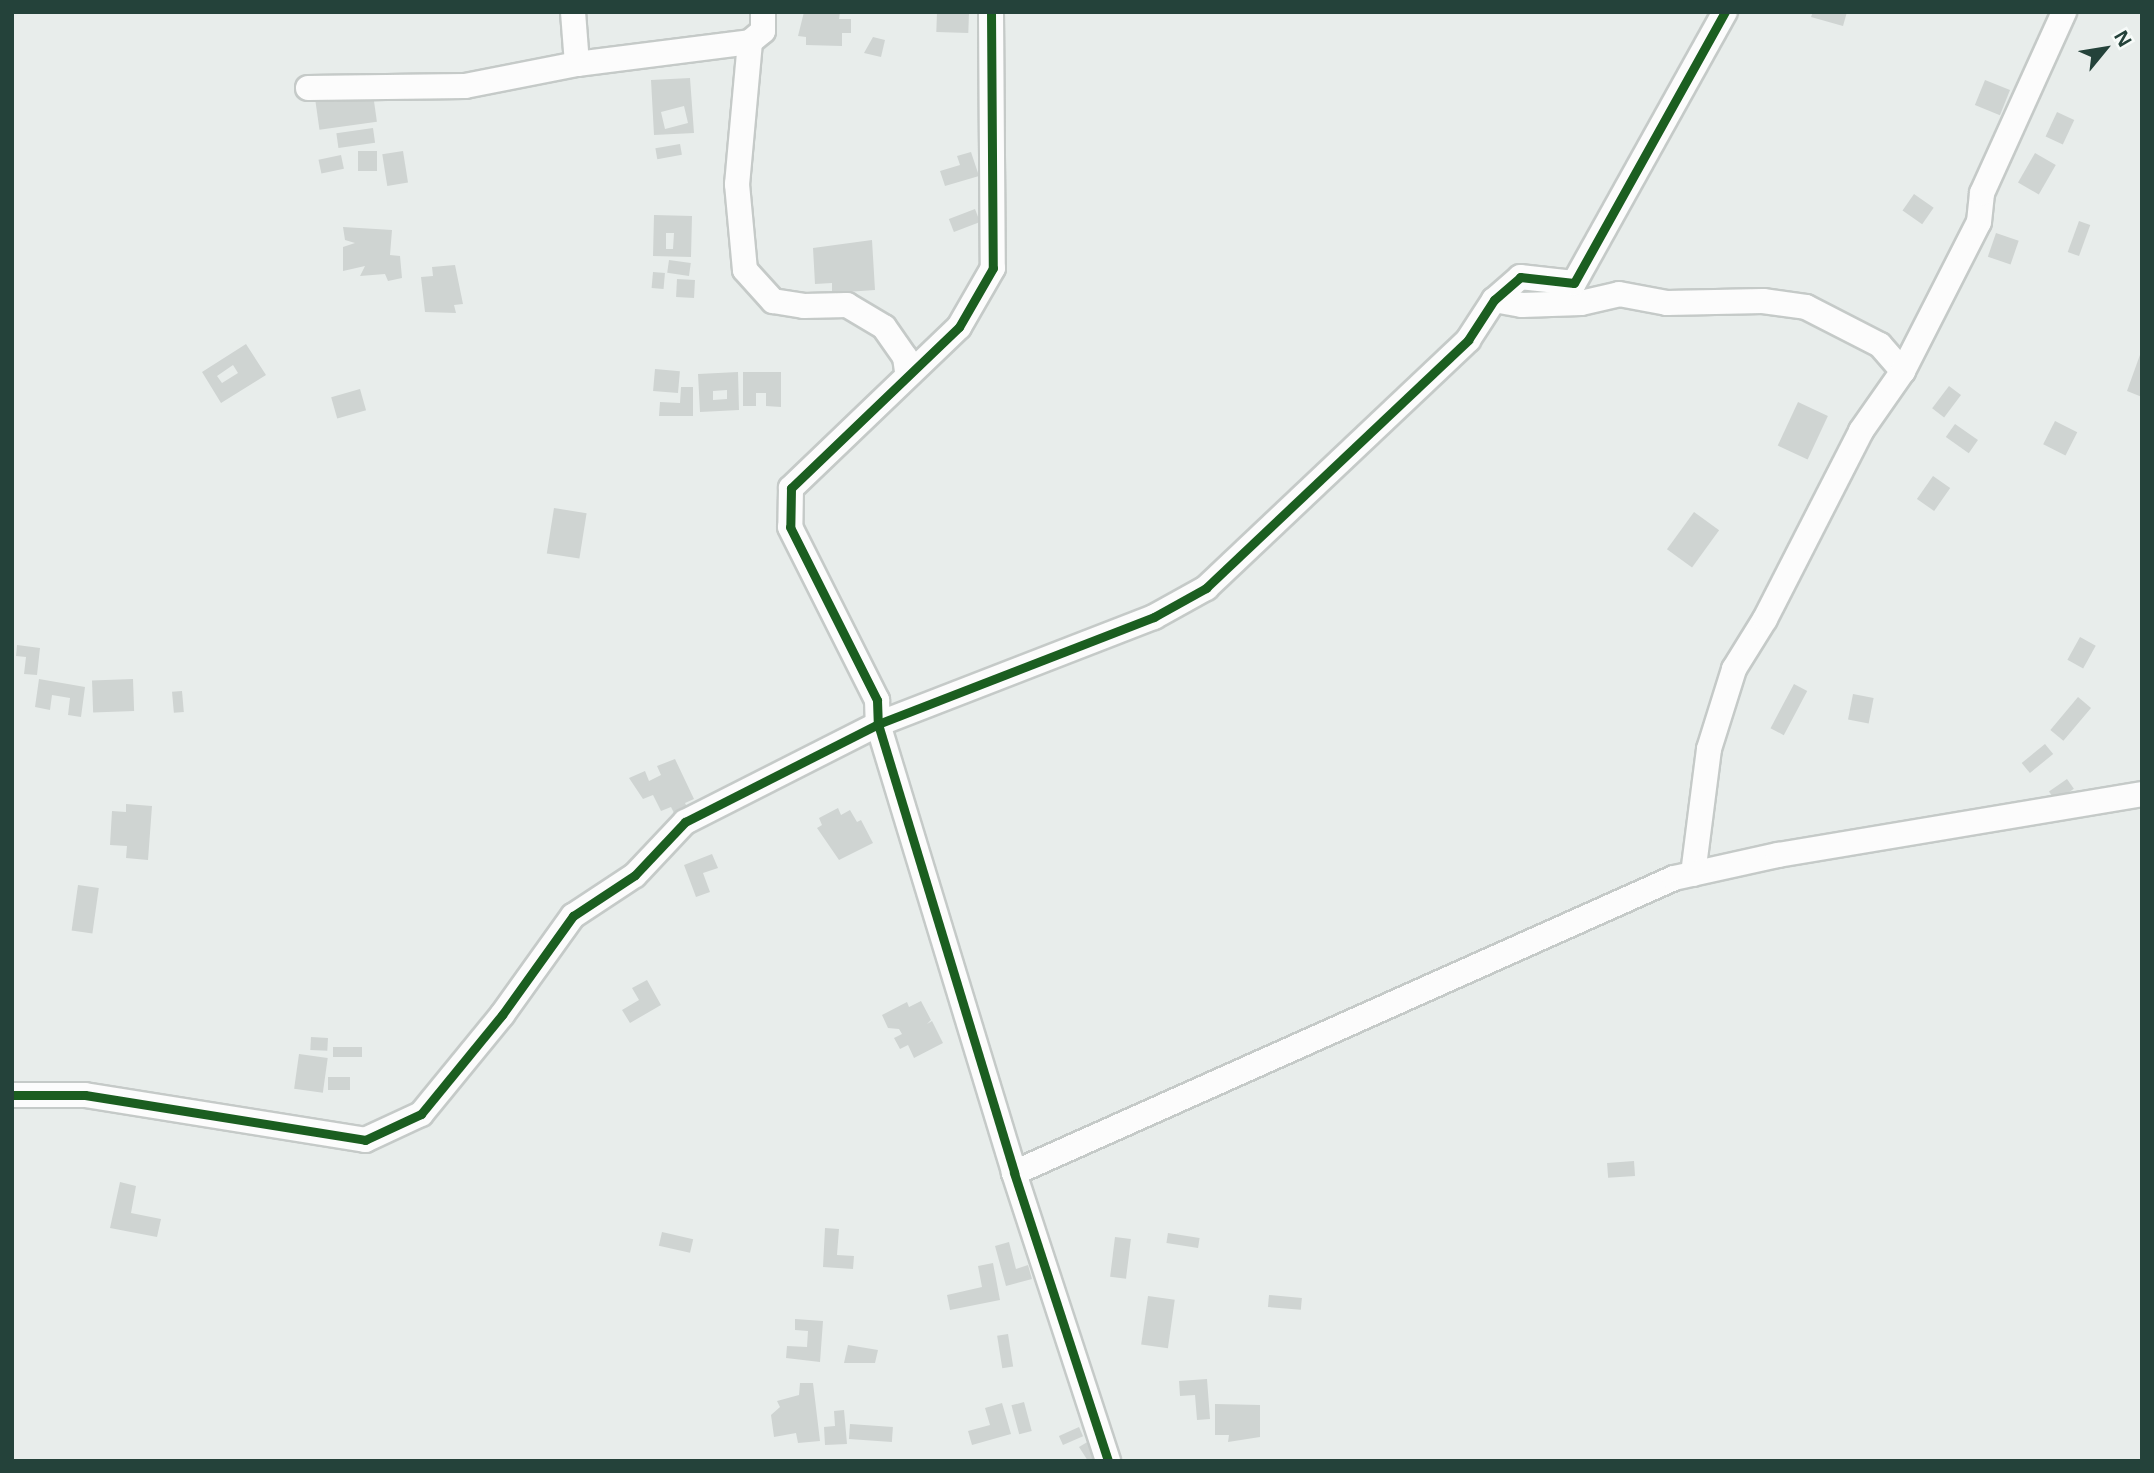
<!DOCTYPE html>
<html>
<head>
<meta charset="utf-8">
<style>
  body { margin:0 }
  #map { position:relative; width:2154px; height:1473px; overflow:hidden; background:#e8edeb; font-family:"Noto Sans",sans-serif }
  div>[style] { position:absolute }
  [style*='--x'] { left:calc(var(--x)*1px); top:calc(var(--y)*1px); width:calc(var(--w)*1px); rotate:calc(var(--a)*1deg) }
  .building>* { inset:0; background:#cfd4d2; transform-origin:0 0 }
  .roads { filter:drop-shadow(2px 0 #c5cac8) drop-shadow(-2px 0 #c5cac8) drop-shadow(0 2px #c5cac8) drop-shadow(0 -2px #c5cac8) }
  .street>* { height:24px; margin:-12px; padding:0 12px; transform-origin:12px; border-radius:12px; background:#fcfcfc }
  .cycleway>* { height:9px; margin:-4.5px; padding:0 4.5px; transform-origin:4.5px; border-radius:4.5px; background:#1b5e20 }
  span { translate:-50% -50%; white-space:nowrap; text-align:center; line-height:1.15; -webkit-text-stroke:5px #f7fbf9; paint-order:stroke }
  .frame { position:absolute; inset:0; border:14px solid #24423a; pointer-events:none }
  .north { position:absolute; left:2070px; top:14px; width:70px; height:70px; -webkit-text-stroke:5px #f7fbf9; paint-order:stroke; rotate:60deg; font-size:19px; font-weight:700; line-height:28px; text-align:center; color:#24423a }
  .north::after { content:''; display:block; margin:auto; width:24px; height:32px; background:#24423a; clip-path:polygon(50% 0,100% 100%,50% 72%,0 100%) }
</style>
</head>
<body>
<div id="map">
  <div class="building">
    <i style="clip-path:polygon(804px 12px,840px 12px,839px 19px,851px 19px,851px 33px,842px 33px,842px 46px,806px 45px,806px 37px,798px 36px)"></i>
    <i style="left:937px;top:12px;width:32px;height:20px;rotate:2deg"></i>
    <i style="clip-path:polygon(1813px 12px,1847px 12px,1843px 26px,1811px 17px)"></i>
    <i style="clip-path:polygon(873px 37px,885px 40px,881px 57px,864px 53px)"></i>
    <i style="clip-path:polygon(evenodd,690px 78px,694px 133px,654px 135px,651px 80px,690px 78px,684px 106px,688px 123px,665px 129px,661px 112px,684px 106px)"></i>
    <i style="left:1985px;top:80px;width:27px;height:27px;rotate:22deg"></i>
    <i style="left:373px;top:94px;width:28px;height:58px;rotate:82deg"></i>
    <i style="left:2057px;top:112px;width:19px;height:27px;rotate:25deg"></i>
    <i style="left:373px;top:128px;width:15px;height:37px;rotate:82deg"></i>
    <i style="left:680px;top:144px;width:11px;height:25px;rotate:80deg"></i>
    <i style="left:377px;top:151px;width:20px;height:19px;rotate:90deg"></i>
    <i style="left:403px;top:151px;width:32px;height:21px;rotate:81deg"></i>
    <i style="clip-path:polygon(971px 152px,979px 176px,945px 186px,940px 171px,960px 165px,957px 156px)"></i>
    <i style="left:2035px;top:153px;width:24px;height:34px;rotate:30deg"></i>
    <i style="left:341px;top:155px;width:14px;height:23px;rotate:78deg"></i>
    <i style="left:1914px;top:194px;width:24px;height:20px;rotate:35deg"></i>
    <i style="left:975px;top:209px;width:14px;height:28px;rotate:69deg"></i>
    <i style="clip-path:polygon(evenodd,654px 215px,692px 216px,691px 257px,653px 256px,654px 215px,666px 233px,674px 233px,673px 249px,666px 249px,666px 233px)"></i>
    <i style="left:2079px;top:221px;width:12px;height:33px;rotate:20deg"></i>
    <i style="clip-path:polygon(343px 227px,392px 230px,390px 255px,400px 256px,402px 278px,388px 281px,385px 274px,360px 276px,365px 266px,343px 271px,343px 247px,355px 243px,345px 240px)"></i>
    <i style="left:1996px;top:233px;width:24px;height:25px;rotate:19deg"></i>
    <i style="clip-path:polygon(872px 240px,875px 290px,832px 293px,832px 283px,815px 284px,813px 248px)"></i>
    <i style="left:669px;top:260px;width:22px;height:13px;rotate:8deg"></i>
    <i style="clip-path:polygon(455px 265px,463px 304px,454px 305px,456px 313px,425px 312px,421px 277px,433px 276px,432px 267px)"></i>
    <i style="left:653px;top:272px;width:12px;height:16px;rotate:5deg"></i>
    <i style="left:677px;top:279px;width:18px;height:18px;rotate:3deg"></i>
    <i style="clip-path:polygon(evenodd,246px 344px,266px 375px,221px 403px,202px 372px,246px 344px,233px 365px,238px 373px,222px 383px,217px 376px,233px 365px)"></i>
    <i style="clip-path:polygon(2141px 352px,2142px 352px,2142px 397px,2127px 391px)"></i>
    <i style="left:655px;top:369px;width:25px;height:22px;rotate:5deg"></i>
    <i style="clip-path:polygon(evenodd,738px 372px,739px 410px,700px 412px,698px 374px,738px 372px,727px 390px,727px 399px,713px 400px,713px 391px,727px 390px)"></i>
    <i style="clip-path:polygon(743px 372px,781px 372px,781px 407px,766px 406px,766px 393px,756px 393px,756px 406px,743px 406px)"></i>
    <i style="left:1949px;top:386px;width:15px;height:28px;rotate:37deg"></i>
    <i style="clip-path:polygon(681px 387px,693px 387px,693px 416px,659px 416px,660px 402px,680px 403px)"></i>
    <i style="left:360px;top:389px;width:22px;height:30px;rotate:74deg"></i>
    <i style="left:1798px;top:402px;width:33px;height:48px;rotate:25deg"></i>
    <i style="left:2055px;top:421px;width:25px;height:26px;rotate:27deg"></i>
    <i style="left:1955px;top:424px;width:28px;height:16px;rotate:35deg"></i>
    <i style="left:1933px;top:476px;width:21px;height:28px;rotate:35deg"></i>
    <i style="left:554px;top:508px;width:33px;height:46px;rotate:9deg"></i>
    <i style="left:1694px;top:512px;width:31px;height:46px;rotate:36deg"></i>
    <i style="left:2080px;top:637px;width:18px;height:26px;rotate:29deg"></i>
    <i style="clip-path:polygon(17px 645px,40px 648px,37px 675px,24px 674px,26px 657px,16px 656px)"></i>
    <i style="clip-path:polygon(39px 679px,85px 687px,81px 717px,68px 715px,70px 698px,52px 695px,50px 710px,35px 707px)"></i>
    <i style="left:133px;top:679px;width:32px;height:41px;rotate:88deg"></i>
    <i style="left:1794px;top:684px;width:15px;height:50px;rotate:28deg"></i>
    <i style="left:182px;top:691px;width:21px;height:10px;rotate:85deg"></i>
    <i style="left:1853px;top:694px;width:21px;height:26px;rotate:11deg"></i>
    <i style="left:2078px;top:697px;width:17px;height:43px;rotate:40deg"></i>
    <i style="left:2045px;top:744px;width:13px;height:30px;rotate:51deg"></i>
    <i style="clip-path:polygon(675px 759px,694px 799px,685px 803px,688px 809px,675px 815px,671px 807px,661px 811px,653px 795px,643px 799px,629px 778px,645px 771px,649px 781px,661px 775px,657px 766px)"></i>
    <i style="left:2067px;top:779px;width:12px;height:22px;rotate:55deg"></i>
    <i style="clip-path:polygon(126px 804px,152px 806px,148px 860px,126px 858px,127px 846px,110px 845px,112px 811px,126px 812px)"></i>
    <i style="clip-path:polygon(838px 808px,841px 815px,850px 810px,857px 822px,861px 820px,873px 843px,839px 860px,817px 828px,822px 825px,819px 818px)"></i>
    <i style="clip-path:polygon(712px 854px,718px 868px,703px 873px,710px 892px,696px 897px,684px 865px)"></i>
    <i style="left:78px;top:885px;width:21px;height:46px;rotate:8deg"></i>
    <i style="clip-path:polygon(647px 980px,661px 1005px,630px 1023px,622px 1010px,639px 1000px,632px 988px)"></i>
    <i style="clip-path:polygon(921px 1001px,931px 1020px,927px 1024px,932px 1021px,943px 1043px,914px 1058px,908px 1045px,900px 1049px,894px 1038px,902px 1034px,899px 1029px,888px 1028px,882px 1015px,907px 1002px,909px 1007px)"></i>
    <i style="left:311px;top:1037px;width:17px;height:13px;rotate:3deg"></i>
    <i style="left:362px;top:1047px;width:10px;height:29px;rotate:90deg"></i>
    <i style="left:299px;top:1054px;width:29px;height:35px;rotate:8deg"></i>
    <i style="left:328px;top:1077px;width:22px;height:13px"></i>
    <i style="left:1634px;top:1161px;width:15px;height:27px;rotate:86deg"></i>
    <i style="clip-path:polygon(120px 1182px,136px 1186px,131px 1213px,161px 1219px,157px 1237px,110px 1228px)"></i>
    <i style="clip-path:polygon(825px 1228px,839px 1229px,837px 1255px,854px 1256px,853px 1269px,823px 1267px)"></i>
    <i style="left:662px;top:1232px;width:32px;height:14px;rotate:13deg"></i>
    <i style="left:1168px;top:1233px;width:32px;height:10px;rotate:9deg"></i>
    <i style="left:1115px;top:1237px;width:16px;height:40px;rotate:7deg"></i>
    <i style="clip-path:polygon(1009px 1242px,1016px 1269px,1028px 1265px,1032px 1279px,1006px 1286px,995px 1246px)"></i>
    <i style="clip-path:polygon(993px 1263px,1000px 1300px,950px 1310px,947px 1295px,982px 1287px,978px 1266px)"></i>
    <i style="left:1269px;top:1295px;width:33px;height:12px;rotate:5deg"></i>
    <i style="left:1148px;top:1296px;width:27px;height:49px;rotate:8deg"></i>
    <i style="clip-path:polygon(795px 1319px,823px 1321px,820px 1362px,786px 1358px,787px 1346px,807px 1347px,808px 1331px,795px 1330px)"></i>
    <i style="left:1008px;top:1334px;width:33px;height:11px;rotate:81deg"></i>
    <i style="clip-path:polygon(848px 1345px,878px 1350px,875px 1363px,844px 1363px)"></i>
    <i style="clip-path:polygon(1207px 1379px,1210px 1419px,1197px 1420px,1195px 1395px,1180px 1396px,1179px 1381px)"></i>
    <i style="clip-path:polygon(800px 1383px,813px 1383px,820px 1441px,798px 1443px,796px 1433px,774px 1437px,771px 1415px,780px 1407px,777px 1401px,799px 1395px)"></i>
    <i style="left:1024px;top:1402px;width:30px;height:13px;rotate:75deg"></i>
    <i style="clip-path:polygon(1002px 1403px,1011px 1434px,972px 1445px,968px 1431px,990px 1425px,985px 1408px)"></i>
    <i style="clip-path:polygon(1215px 1404px,1260px 1405px,1260px 1437px,1228px 1442px,1229px 1435px,1215px 1435px)"></i>
    <i style="clip-path:polygon(844px 1410px,847px 1444px,825px 1445px,824px 1427px,835px 1426px,834px 1411px)"></i>
    <i style="left:850px;top:1424px;width:43px;height:15px;rotate:4deg"></i>
    <i style="left:1079px;top:1427px;width:10px;height:22px;rotate:66deg"></i>
    <i style="clip-path:polygon(1089px 1441px,1100px 1460px,1098px 1461px,1088px 1461px,1079px 1447px)"></i>
  </div>
  <div class="roads">
    <div class="street">
      <i style="--x:573;--y:12;--w:52;--a:85.6"></i>
      <i style="--x:763;--y:12;--w:19;--a:90"></i>
      <i style="--x:763;--y:31;--w:17;--a:140"></i>
      <i style="--x:750;--y:42;--w:143;--a:95.2"></i>
      <i style="--x:737;--y:184;--w:86;--a:84.7"></i>
      <i style="--x:745;--y:270;--w:42;--a:47.9"></i>
      <i style="--x:773;--y:301;--w:31;--a:9"></i>
      <i style="--x:804;--y:306;--w:43;--a:-1.3"></i>
      <i style="--x:847;--y:305;--w:43;--a:30.7"></i>
      <i style="--x:884;--y:327;--w:37;--a:55"></i>
      <i style="--x:905;--y:357;--w:15;--a:82"></i>
      <i style="--x:991;--y:12;--w:256;--a:89.6"></i>
      <i style="--x:993;--y:268;--w:68;--a:120"></i>
      <i style="--x:959;--y:327;--w:233;--a:136.2"></i>
      <i style="--x:791;--y:488;--w:39;--a:91"></i>
      <i style="--x:790;--y:527;--w:194;--a:63.3"></i>
      <i style="--x:877;--y:700;--w:24;--a:88"></i>
      <i style="--x:878;--y:724;--w:469;--a:73.1"></i>
      <i style="--x:1014;--y:1173;--w:303;--a:71.9"></i>
      <i style="--x:308;--y:88;--w:157;--a:-0.7"></i>
      <i style="--x:465;--y:86;--w:114;--a:-11.1"></i>
      <i style="--x:577;--y:64;--w:174;--a:-7.2"></i>
      <i style="--x:1494;--y:300;--w:28;--a:10"></i>
      <i style="--x:1522;--y:305;--w:59;--a:-1.9"></i>
      <i style="--x:1581;--y:303;--w:39;--a:-13"></i>
      <i style="--x:1619;--y:294;--w:49;--a:10.6"></i>
      <i style="--x:1667;--y:303;--w:96;--a:-1.2"></i>
      <i style="--x:1763;--y:301;--w:43;--a:7.9"></i>
      <i style="--x:1806;--y:307;--w:83;--a:27.2"></i>
      <i style="--x:1880;--y:345;--w:35;--a:49"></i>
      <i style="--x:1693;--y:874;--w:126;--a:-82.7"></i>
      <i style="--x:1709;--y:749;--w:84;--a:-72.6"></i>
      <i style="--x:1734;--y:669;--w:59;--a:-58.2"></i>
      <i style="--x:1765;--y:619;--w:211;--a:-62.9"></i>
      <i style="--x:1861;--y:431;--w:73;--a:-55"></i>
      <i style="--x:1903;--y:371;--w:167;--a:-63"></i>
      <i style="--x:1979;--y:222;--w:29;--a:-84"></i>
      <i style="--x:1982;--y:193;--w:199;--a:-65.6"></i>
      <i style="--x:12;--y:1095;--w:73;--a:0"></i>
      <i style="--x:85;--y:1095;--w:284;--a:9.1"></i>
      <i style="--x:365;--y:1140;--w:62;--a:-24.9"></i>
      <i style="--x:421;--y:1114;--w:128;--a:-50.7"></i>
      <i style="--x:502;--y:1015;--w:122;--a:-54.4"></i>
      <i style="--x:573;--y:916;--w:74;--a:-33.5"></i>
      <i style="--x:635;--y:875;--w:73;--a:-46.7"></i>
      <i style="--x:685;--y:822;--w:216;--a:-26.9"></i>
      <i style="--x:878;--y:724;--w:296;--a:-21.2"></i>
      <i style="--x:1154;--y:617;--w:60;--a:-29.1"></i>
      <i style="--x:1206;--y:588;--w:361;--a:-43.4"></i>
      <i style="--x:1468;--y:340;--w:48;--a:-57"></i>
      <i style="--x:1494;--y:300;--w:35;--a:-41"></i>
      <i style="--x:1520;--y:277;--w:54;--a:6.3"></i>
      <i style="--x:1574;--y:283;--w:310;--a:-60.9"></i>
      <i style="--x:1014;--y:1173;--w:723;--a:-24.08"></i>
      <i style="--x:1674;--y:878;--w:107;--a:-12.5"></i>
      <i style="--x:1778;--y:855;--w:369;--a:-9.5"></i>
    </div>
  </div>
  <div class="cycleway">
    <i style="--x:991;--y:12;--w:256;--a:89.6"></i>
    <i style="--x:993;--y:268;--w:68;--a:120"></i>
    <i style="--x:959;--y:327;--w:233;--a:136.2"></i>
    <i style="--x:791;--y:488;--w:39;--a:91"></i>
    <i style="--x:790;--y:527;--w:194;--a:63.3"></i>
    <i style="--x:877;--y:700;--w:24;--a:88"></i>
    <i style="--x:878;--y:724;--w:469;--a:73.1"></i>
    <i style="--x:1014;--y:1173;--w:303;--a:71.9"></i>
    <i style="--x:12;--y:1095;--w:73;--a:0"></i>
    <i style="--x:85;--y:1095;--w:284;--a:9.1"></i>
    <i style="--x:365;--y:1140;--w:62;--a:-24.9"></i>
    <i style="--x:421;--y:1114;--w:128;--a:-50.7"></i>
    <i style="--x:502;--y:1015;--w:122;--a:-54.4"></i>
    <i style="--x:573;--y:916;--w:74;--a:-33.5"></i>
    <i style="--x:635;--y:875;--w:73;--a:-46.7"></i>
    <i style="--x:685;--y:822;--w:216;--a:-26.9"></i>
    <i style="--x:878;--y:724;--w:296;--a:-21.2"></i>
    <i style="--x:1154;--y:617;--w:60;--a:-29.1"></i>
    <i style="--x:1206;--y:588;--w:361;--a:-43.4"></i>
    <i style="--x:1468;--y:340;--w:48;--a:-57"></i>
    <i style="--x:1494;--y:300;--w:35;--a:-41"></i>
    <i style="--x:1520;--y:277;--w:54;--a:6.3"></i>
    <i style="--x:1574;--y:283;--w:310;--a:-60.9"></i>
  </div>
  <div class="frame"></div>
  <div class="north">N</div>
</div>
</body>
</html>
